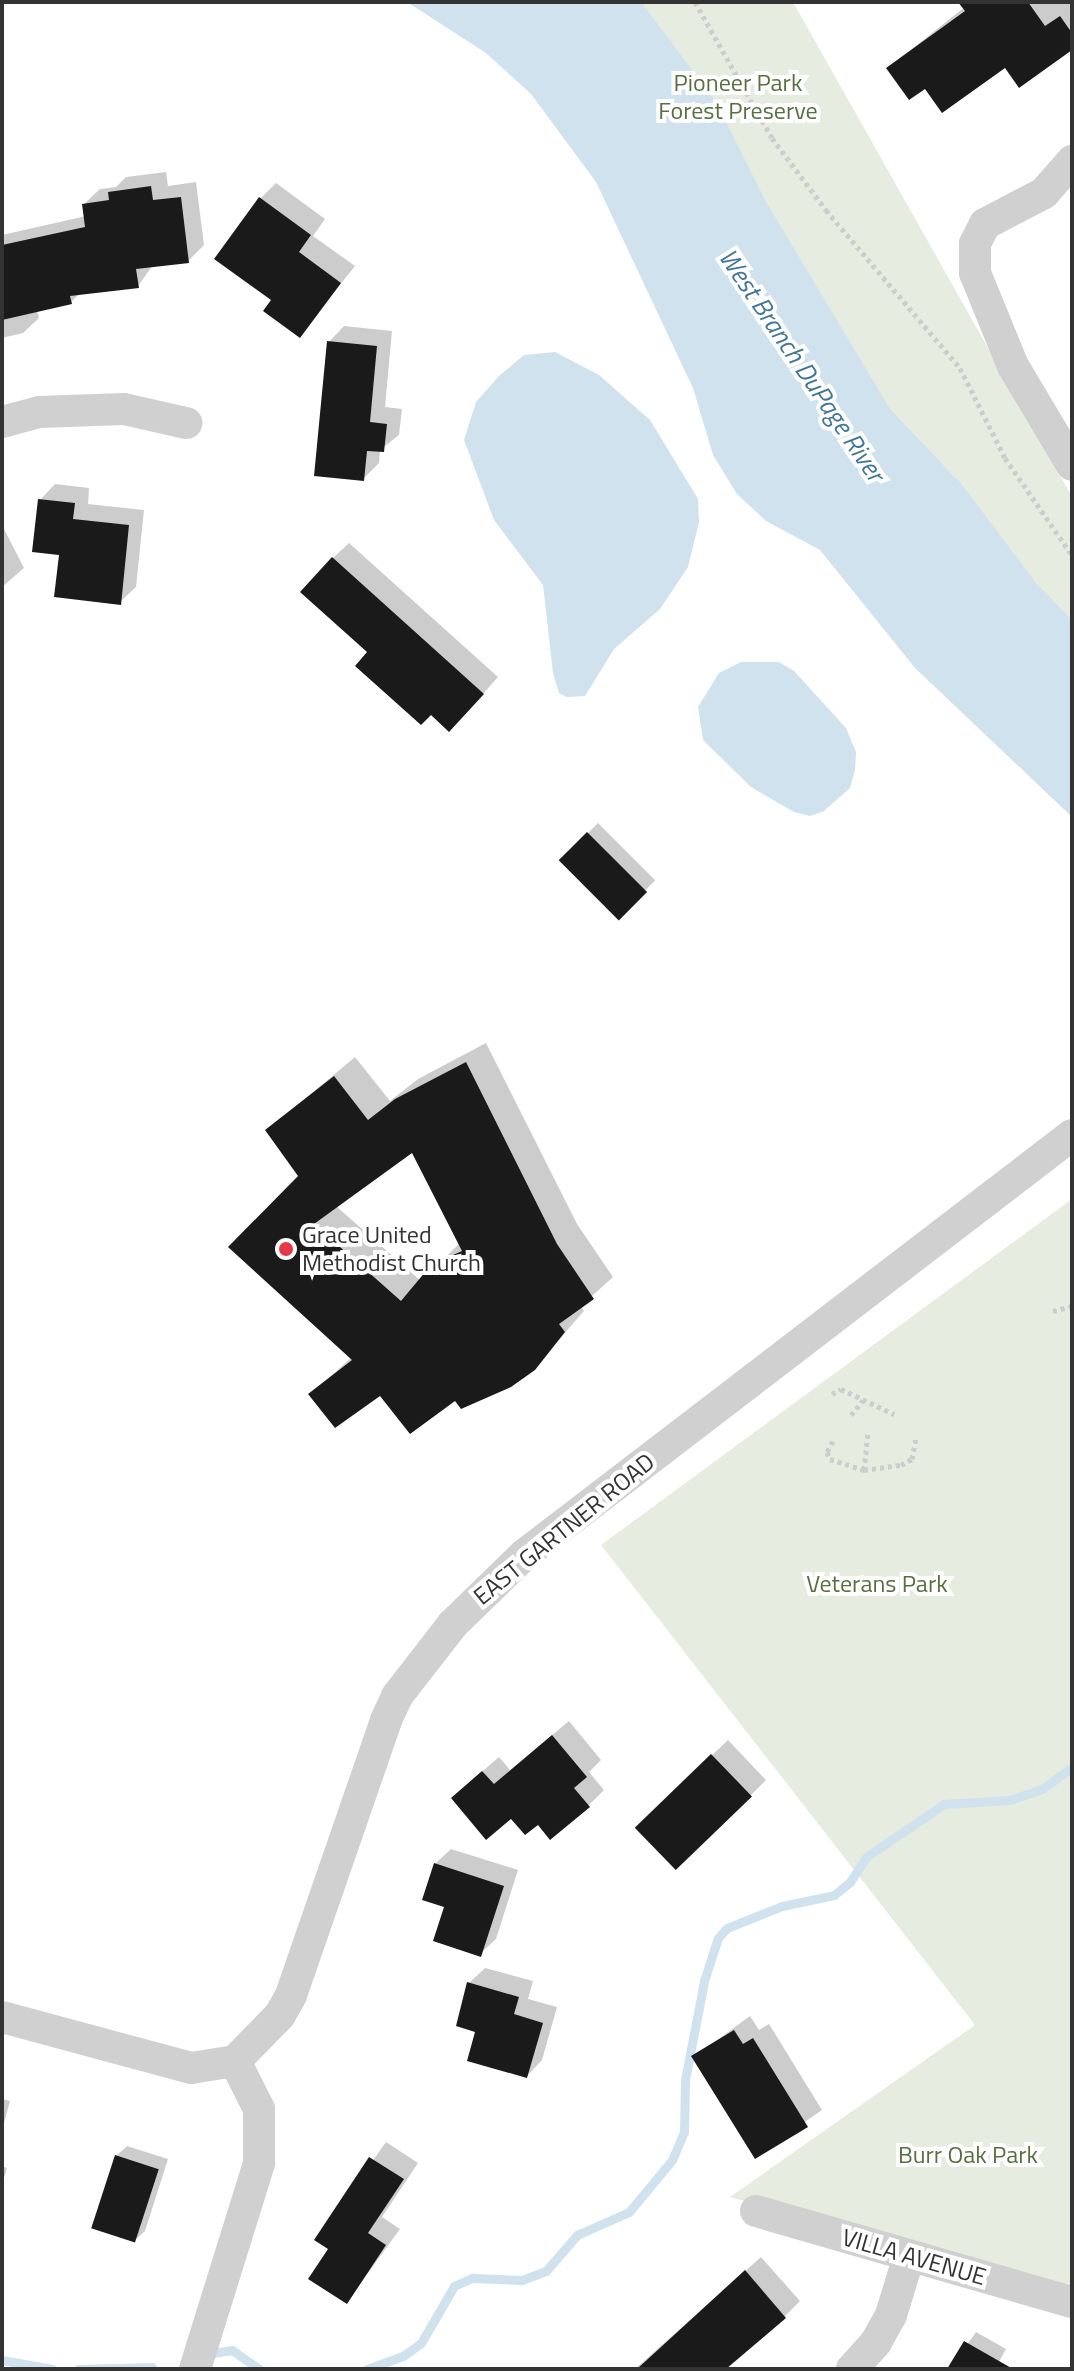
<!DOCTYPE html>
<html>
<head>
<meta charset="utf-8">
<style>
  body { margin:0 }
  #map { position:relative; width:1074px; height:2371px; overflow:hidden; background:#fff; font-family:"Titillium Web",sans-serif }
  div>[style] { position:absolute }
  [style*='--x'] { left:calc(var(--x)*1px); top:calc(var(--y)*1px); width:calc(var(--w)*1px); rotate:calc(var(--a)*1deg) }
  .green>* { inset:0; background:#e6ecdf }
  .water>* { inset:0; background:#cfe2ee }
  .shadow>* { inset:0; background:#0003; transform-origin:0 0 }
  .stream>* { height:9px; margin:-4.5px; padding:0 4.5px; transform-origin:4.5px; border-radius:4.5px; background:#cfe2ee }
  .building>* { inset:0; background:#1a1a1a; transform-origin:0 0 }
  .path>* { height:5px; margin-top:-2.5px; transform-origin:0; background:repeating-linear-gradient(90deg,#cdcdcd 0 4px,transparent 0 8px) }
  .street>* { height:32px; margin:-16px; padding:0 16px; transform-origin:16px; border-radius:16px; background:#d0d0d0 }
  .dots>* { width:22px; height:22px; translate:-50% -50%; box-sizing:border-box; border:4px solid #fff; border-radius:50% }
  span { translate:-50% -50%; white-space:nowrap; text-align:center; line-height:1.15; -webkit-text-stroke:8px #fff; paint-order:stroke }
  .park-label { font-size:24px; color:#56703f }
  .poi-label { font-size:24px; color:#333 }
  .left { translate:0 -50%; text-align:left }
  .street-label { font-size:24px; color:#333 }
  .water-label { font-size:26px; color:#3f7597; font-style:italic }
  .frame { position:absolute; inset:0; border:4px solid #333; pointer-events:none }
</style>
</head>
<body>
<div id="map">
  <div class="green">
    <i style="clip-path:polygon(525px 2px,793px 2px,1072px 497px,1072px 737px)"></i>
    <i style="clip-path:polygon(1072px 1199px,1072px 2289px,730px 2197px,975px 2025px,601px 1545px)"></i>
  </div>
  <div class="water">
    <i style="clip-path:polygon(407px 2px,641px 2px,716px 102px,765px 200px,890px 409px,963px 486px,1036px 583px,1072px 620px,1072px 817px,915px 668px,820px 550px,766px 521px,737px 494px,713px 455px,693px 388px,596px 182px,531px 94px,486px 53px)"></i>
    <i style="clip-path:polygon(555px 352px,599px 375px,650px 420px,698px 499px,699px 522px,688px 567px,660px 609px,614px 649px,585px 696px,567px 697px,559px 693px,553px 673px,543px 585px,494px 520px,464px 440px,476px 402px,499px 376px,524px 355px)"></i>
    <i style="clip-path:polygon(741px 662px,779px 662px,794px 671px,846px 728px,856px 752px,855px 770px,850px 788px,824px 811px,810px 816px,794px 812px,751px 787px,703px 740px,698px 707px,719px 673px)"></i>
  </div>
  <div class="shadow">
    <i style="clip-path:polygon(971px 2px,1072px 2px,1072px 48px,925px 86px,888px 68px)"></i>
    <i style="clip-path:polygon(166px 172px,168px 186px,196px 182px,204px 245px,188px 261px,153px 265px,138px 286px,80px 293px,71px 302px,37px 310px,39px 318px,23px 333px,2px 338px,2px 235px,86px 216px,84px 204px,100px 189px,116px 187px,126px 177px)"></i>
    <i style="clip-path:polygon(276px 183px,325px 219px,313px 236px,355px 266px,300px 335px,260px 199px)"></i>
    <i style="clip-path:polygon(344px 326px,392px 331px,385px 407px,402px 409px,399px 435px,380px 450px,379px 463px,363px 479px,329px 342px)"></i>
    <i style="clip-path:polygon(55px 484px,89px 488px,88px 504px,144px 510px,136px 587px,120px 602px,40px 500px)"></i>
    <i style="clip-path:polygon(2px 525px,24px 568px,2px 587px)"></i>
    <i style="clip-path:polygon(349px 543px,498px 677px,465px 714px,431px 712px,370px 652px,333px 558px)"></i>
    <i style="left:598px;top:823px;width:81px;height:52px;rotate:45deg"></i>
    <i style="clip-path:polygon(evenodd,486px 1043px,577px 1224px,613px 1277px,581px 1306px,584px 1311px,534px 1368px,455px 1399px,311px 1394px,352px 1357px,231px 1247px,301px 1176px,267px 1131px,355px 1057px,390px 1101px,418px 1079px,486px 1043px,412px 1150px,460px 1243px,421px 1281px,336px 1206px,412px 1150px)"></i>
    <i style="clip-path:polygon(569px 1721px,601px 1760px,589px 1772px,604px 1790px,588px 1806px,538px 1822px,511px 1816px,469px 1783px,499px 1757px,510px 1770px)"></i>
    <i style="clip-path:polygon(728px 1740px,766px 1780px,750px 1796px,652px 1812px)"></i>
    <i style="clip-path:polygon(451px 1849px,518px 1870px,496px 1939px,480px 1954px,446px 1906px,435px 1864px)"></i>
    <i style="clip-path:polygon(485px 1968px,533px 1981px,528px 1999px,557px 2007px,542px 2060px,527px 2076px,478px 2031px,469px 1983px)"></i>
    <i style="clip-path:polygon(750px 2016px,759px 2030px,769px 2024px,822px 2110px,756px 2156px,694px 2057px)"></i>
    <i style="clip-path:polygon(2px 2099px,10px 2101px,2px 2130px)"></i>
    <i style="clip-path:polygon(386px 2142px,418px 2163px,382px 2217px,400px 2229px,347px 2302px,331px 2248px,317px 2239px)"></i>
    <i style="clip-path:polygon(127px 2146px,168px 2159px,145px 2231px,134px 2241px,116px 2156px)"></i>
    <i style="clip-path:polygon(2px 2166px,7px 2168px,2px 2184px)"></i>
    <i style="clip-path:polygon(761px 2257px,800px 2301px,785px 2316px,720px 2369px,635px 2369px)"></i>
    <i style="clip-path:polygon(976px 2332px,1006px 2349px,995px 2369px,950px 2369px)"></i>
  </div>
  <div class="stream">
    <i style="--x:213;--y:2353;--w:19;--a:-9"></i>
    <i style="--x:232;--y:2350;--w:33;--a:35"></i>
    <i style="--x:2;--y:2360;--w:51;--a:10.2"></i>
    <i style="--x:78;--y:2369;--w:74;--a:-1.5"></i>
    <i style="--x:367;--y:2369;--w:38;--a:-20"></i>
    <i style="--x:403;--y:2356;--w:22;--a:-36"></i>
    <i style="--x:421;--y:2343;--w:66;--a:-59.9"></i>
    <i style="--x:454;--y:2286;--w:20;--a:-24"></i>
    <i style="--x:472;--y:2278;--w:50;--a:2.3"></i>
    <i style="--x:522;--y:2280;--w:26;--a:-21"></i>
    <i style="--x:546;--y:2271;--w:48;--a:-49.3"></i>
    <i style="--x:577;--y:2235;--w:57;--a:-23.9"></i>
    <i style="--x:629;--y:2212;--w:67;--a:-50.4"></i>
    <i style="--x:672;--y:2160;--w:30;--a:-67"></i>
    <i style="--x:684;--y:2132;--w:52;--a:-88.9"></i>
    <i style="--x:685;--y:2080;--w:101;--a:-79.1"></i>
    <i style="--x:704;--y:1981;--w:45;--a:-72"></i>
    <i style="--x:718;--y:1938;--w:13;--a:-48"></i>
    <i style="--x:727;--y:1928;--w:59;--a:-21.8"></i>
    <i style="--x:782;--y:1906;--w:53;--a:-11.9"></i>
    <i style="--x:834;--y:1895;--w:21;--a:-39"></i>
    <i style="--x:850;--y:1882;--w:30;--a:-57"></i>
    <i style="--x:866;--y:1857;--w:94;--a:-34.2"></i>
    <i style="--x:944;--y:1804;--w:66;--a:-3.5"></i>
    <i style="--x:1010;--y:1800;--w:34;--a:-19"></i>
    <i style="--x:1042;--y:1789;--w:37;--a:-36"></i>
  </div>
  <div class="building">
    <i style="clip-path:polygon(958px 2px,1028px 2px,1045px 26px,1060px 16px,1072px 33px,1072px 50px,1019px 88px,1005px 68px,942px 113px,925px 89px,909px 100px,886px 68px,965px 11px)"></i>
    <i style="clip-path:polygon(151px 186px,153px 200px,181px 197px,189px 263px,136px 269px,139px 288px,70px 296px,72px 304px,2px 320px,2px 245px,85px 227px,82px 204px,109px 200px,108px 192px)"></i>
    <i style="clip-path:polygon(259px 197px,311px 235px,299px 252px,341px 283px,300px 338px,263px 311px,271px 300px,214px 259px)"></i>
    <i style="clip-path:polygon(327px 341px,377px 346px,370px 422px,387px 424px,384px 452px,367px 451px,364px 481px,314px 476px)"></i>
    <i style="clip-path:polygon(38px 499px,75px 503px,73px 519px,129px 525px,121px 605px,54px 597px,59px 555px,32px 552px)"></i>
    <i style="clip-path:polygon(332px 557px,484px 694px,449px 732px,431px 715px,421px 725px,355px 666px,367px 652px,300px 592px)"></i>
    <i style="left:587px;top:832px;width:85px;height:40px;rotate:45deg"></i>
    <i style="clip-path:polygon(evenodd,466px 1062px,557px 1244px,594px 1299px,559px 1324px,565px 1332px,535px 1370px,511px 1387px,461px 1409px,455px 1401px,410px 1434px,380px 1396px,335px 1428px,308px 1394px,352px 1360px,228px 1247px,298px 1176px,265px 1130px,334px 1076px,368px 1120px,395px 1099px,466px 1062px,412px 1153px,462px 1251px,431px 1265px,401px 1301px,314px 1224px,412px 1153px)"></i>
    <i style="clip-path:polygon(552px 1735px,587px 1777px,574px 1788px,590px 1807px,550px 1840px,538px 1825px,525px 1835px,511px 1819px,486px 1840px,451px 1798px,482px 1771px,494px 1784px)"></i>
    <i style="left:711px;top:1754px;width:59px;height:106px;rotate:46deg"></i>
    <i style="clip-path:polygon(434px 1863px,504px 1886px,481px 1957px,433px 1941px,444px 1907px,422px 1900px)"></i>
    <i style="clip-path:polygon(467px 1982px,519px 1997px,514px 2014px,543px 2023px,527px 2078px,467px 2061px,475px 2032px,456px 2026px)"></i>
    <i style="clip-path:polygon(734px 2030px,743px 2044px,753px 2038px,808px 2127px,755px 2159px,691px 2056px)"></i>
    <i style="left:115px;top:2155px;width:46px;height:77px;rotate:18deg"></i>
    <i style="clip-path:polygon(369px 2157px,404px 2179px,368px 2233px,386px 2245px,347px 2304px,308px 2279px,328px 2249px,314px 2240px)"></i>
    <i style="clip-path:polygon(745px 2270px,786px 2318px,726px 2369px,637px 2369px)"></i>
    <i style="clip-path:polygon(964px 2341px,1013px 2369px,947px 2369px)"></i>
  </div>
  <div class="path">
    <i style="--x:695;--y:2;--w:156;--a:60.5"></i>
    <i style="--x:772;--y:138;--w:90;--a:53.1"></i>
    <i style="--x:826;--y:210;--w:207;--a:49.7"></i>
    <i style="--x:960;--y:368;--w:101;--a:63.4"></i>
    <i style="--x:1005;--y:458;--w:118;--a:55.4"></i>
    <i style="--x:1053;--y:1311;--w:20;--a:-15"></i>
    <i style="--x:832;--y:1394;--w:10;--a:-29"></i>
    <i style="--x:841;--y:1389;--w:59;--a:25.3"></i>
    <i style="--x:851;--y:1415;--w:19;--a:-51"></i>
    <i style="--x:833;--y:1441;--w:13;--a:119"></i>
    <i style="--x:827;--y:1452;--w:8;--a:67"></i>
    <i style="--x:830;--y:1459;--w:36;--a:18"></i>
    <i style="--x:864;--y:1470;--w:37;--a:-8"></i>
    <i style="--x:901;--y:1465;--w:13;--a:-29"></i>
    <i style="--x:912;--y:1459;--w:20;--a:-79"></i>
    <i style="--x:864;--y:1470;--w:38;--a:-84"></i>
  </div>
  <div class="street">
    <i style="--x:1072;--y:161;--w:43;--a:131.2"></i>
    <i style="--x:1044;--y:193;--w:67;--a:152.3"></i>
    <i style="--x:985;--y:224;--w:22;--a:117"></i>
    <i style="--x:975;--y:244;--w:29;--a:90"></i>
    <i style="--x:975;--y:273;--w:100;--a:67.8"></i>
    <i style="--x:1013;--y:366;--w:115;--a:59.2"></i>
    <i style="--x:2;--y:422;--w:38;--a:-15"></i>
    <i style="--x:39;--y:412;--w:85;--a:-2"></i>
    <i style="--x:124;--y:409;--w:64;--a:12.7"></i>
    <i style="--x:2;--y:2017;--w:196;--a:15.1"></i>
    <i style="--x:191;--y:2068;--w:45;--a:-9"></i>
    <i style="--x:235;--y:2061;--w:64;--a:-45.6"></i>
    <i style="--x:280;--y:2015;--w:23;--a:-61"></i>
    <i style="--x:291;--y:1995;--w:291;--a:-70.9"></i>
    <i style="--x:386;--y:1720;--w:26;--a:-65"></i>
    <i style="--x:397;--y:1696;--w:91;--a:-52.1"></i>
    <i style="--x:453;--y:1624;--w:99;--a:-44.2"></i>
    <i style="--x:524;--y:1555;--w:690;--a:-37.47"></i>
    <i style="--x:756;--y:2211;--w:329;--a:16.1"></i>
    <i style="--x:195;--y:2369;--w:216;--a:-72.7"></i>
    <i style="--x:259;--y:2163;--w:54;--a:-90"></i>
    <i style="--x:259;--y:2109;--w:54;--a:-116.6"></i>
    <i style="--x:852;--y:2369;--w:36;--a:-48"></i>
    <i style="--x:876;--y:2342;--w:31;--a:-61"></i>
    <i style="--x:891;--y:2315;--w:62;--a:-73"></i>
  </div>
  <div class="dots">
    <i style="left:286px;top:1249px;background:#e63946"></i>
  </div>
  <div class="park-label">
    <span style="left:738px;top:97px">Pioneer Park<br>Forest Preserve</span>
    <span style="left:877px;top:1584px">Veterans Park</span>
    <span style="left:968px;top:2155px">Burr Oak Park</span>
  </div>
  <div class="poi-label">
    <span class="left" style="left:302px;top:1249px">Grace United<br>Methodist Church</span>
  </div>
  <div class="street-label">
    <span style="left:564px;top:1529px;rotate:-39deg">EAST GARTNER ROAD</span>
    <span style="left:914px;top:2257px;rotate:16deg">VILLA AVENUE</span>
  </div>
  <div class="water-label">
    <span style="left:802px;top:365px;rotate:56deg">West Branch DuPage River</span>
  </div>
  <div class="frame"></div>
</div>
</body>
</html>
